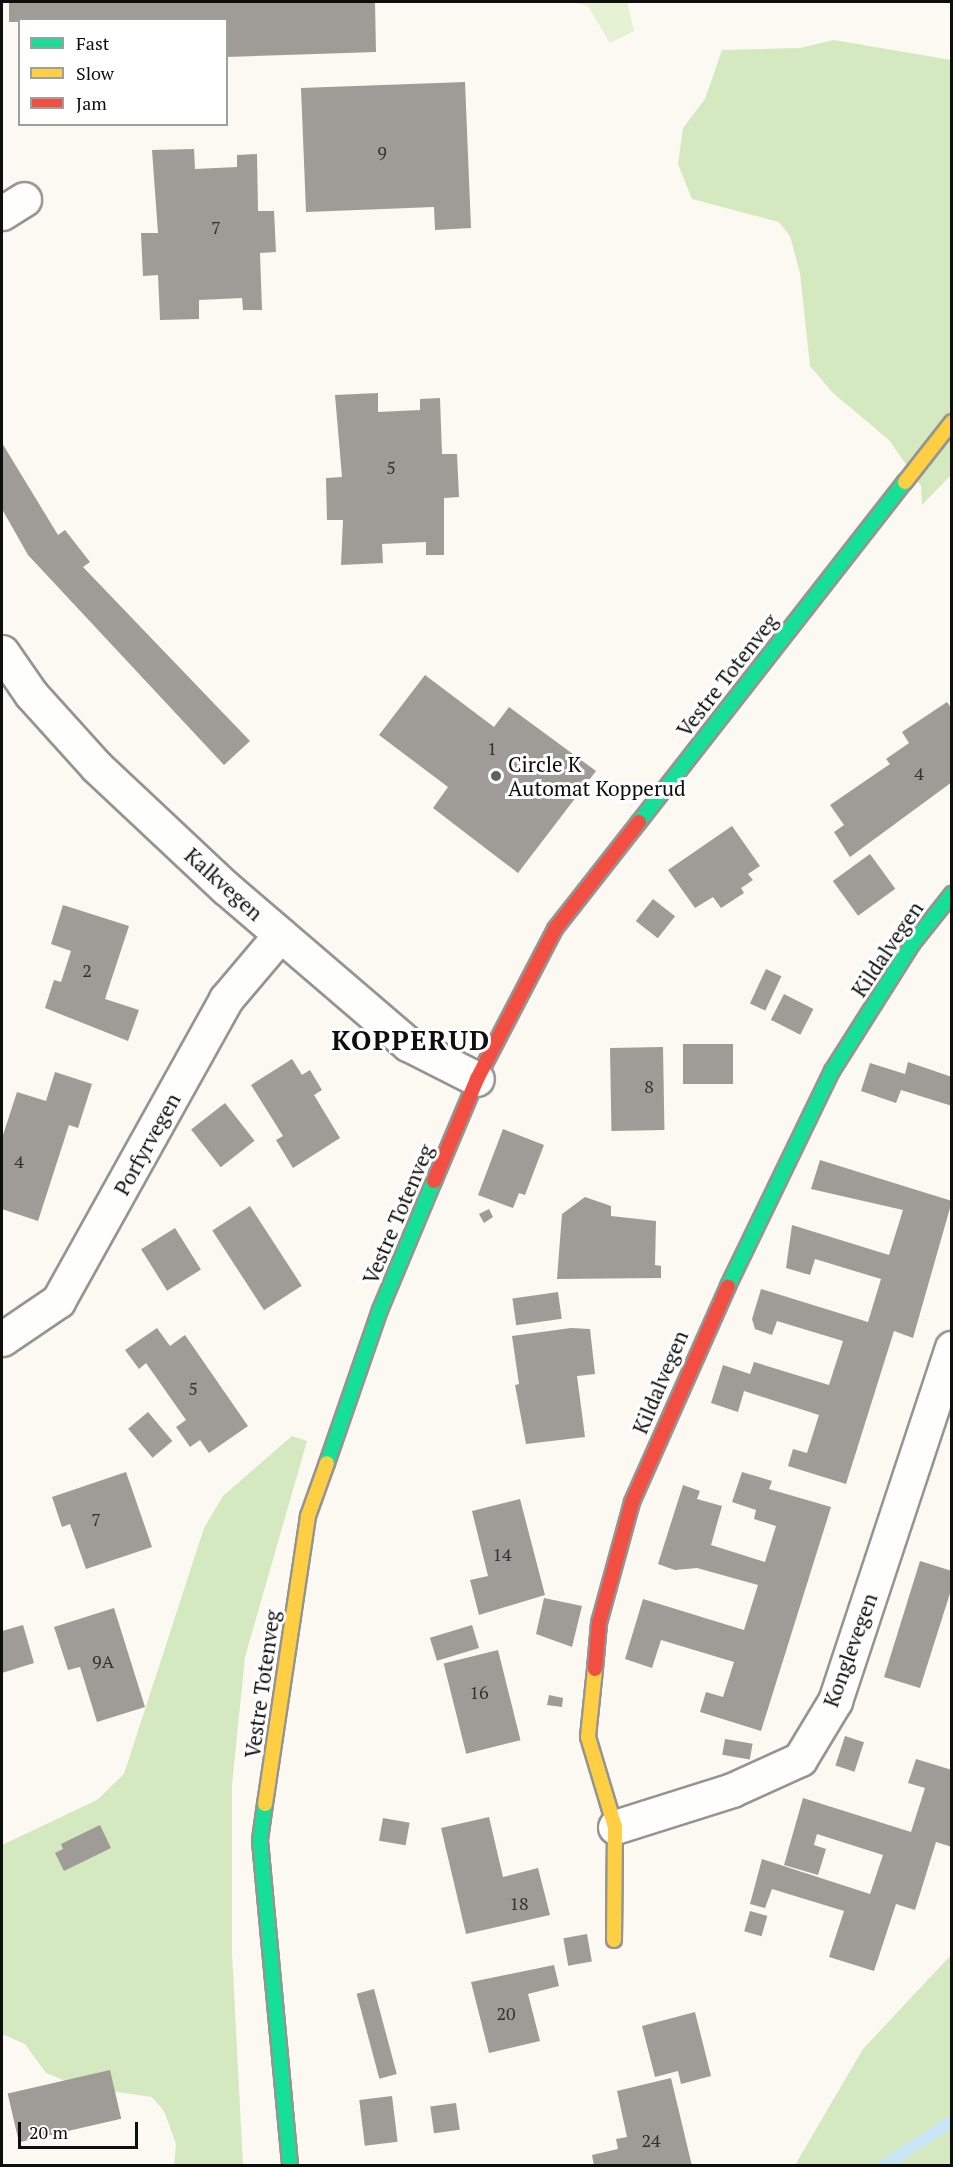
<!DOCTYPE html>
<html>
<head>
<meta charset="utf-8">
<style>
  body { margin:0 }
  #map { position:relative; width:953px; height:2167px; overflow:hidden; background:#fbf9f2; font-family:"PT Serif",serif }
  div>[style] { position:absolute }
  [style*='--x'] { left:calc(var(--x)*1px); top:calc(var(--y)*1px); width:calc(var(--w)*1px); rotate:calc(var(--a)*1deg) }
  .green>* { inset:0; background:#e4f1d2 }
  .forest>* { inset:0; background:#d4e9bf }
  .stream>* { height:12px; margin:-6px; padding:0 6px; transform-origin:6px; border-radius:6px; background:#c8e5f6 }
  .building>* { inset:0; background:#9f9c98; transform-origin:0 0 }
  .roads { filter:drop-shadow(2px 0 #959491) drop-shadow(-2px 0 #959491) drop-shadow(0 2px #959491) drop-shadow(0 -2px #959491) }
  .street>* { height:33px; margin:-16.5px; padding:0 16.5px; transform-origin:16.5px; border-radius:16.5px; background:#fefefd }
  .fast>* { height:14px; margin:-7px; padding:0 7px; transform-origin:7px; border-radius:7px; background:#16e098 }
  .slow>* { height:14px; margin:-7px; padding:0 7px; transform-origin:7px; border-radius:7px; background:#ffcf43 }
  .jam>* { height:14px; margin:-7px; padding:0 7px; transform-origin:7px; border-radius:7px; background:#f24e42 }
  .dots>* { width:16px; height:16px; translate:-50% -50%; box-sizing:border-box; border:3px solid #fff; border-radius:50% }
  span { translate:-50% -50%; white-space:nowrap; text-align:center; line-height:1.15; -webkit-text-stroke:6px #fff; paint-order:stroke }
  .number-label { font-size:18px; color:#323230 }
  .number-label span { -webkit-text-stroke-width:0 }
  .street-label { font-size:21px; color:#0e0e0e }
  .poi-label { font-size:21px; color:#0e0e0e }
  .left { translate:0 -50%; text-align:left }
  .district-label { font-size:27px; color:#0e0e0e; font-weight:700; letter-spacing:1.5px }
  .frame { position:absolute; inset:0; border:3px solid #0e0e0e; pointer-events:none }
  .legend { position:absolute; left:18px; top:18px; width:210px; height:108px; box-sizing:border-box; background:#fff; border:2px solid #9f9f9f; margin:0; padding:8px 10px; list-style:none; font-size:18px; color:#0e0e0e }
  .legend li { display:flex; align-items:center; gap:12px; height:30px }
  .legend b { width:30px; border:2px solid #9f9f9f }
  .scale { position:absolute; left:18px; top:2122px; width:120px; height:27px; box-sizing:border-box; border:3px solid #0e0e0e; border-top:0; padding-left:8px; font-size:18px; line-height:21px; white-space:nowrap; color:#0e0e0e; -webkit-text-stroke:4px #fff; paint-order:stroke }
</style>
</head>
<body>
<div id="map">
  <div class="green">
    <i style="clip-path:polygon(574px 2px,627px 2px,634px 31px,610px 43px,588px 6px)"></i>
  </div>
  <div class="forest">
    <i style="clip-path:polygon(834px 40px,951px 60px,951px 475px,922px 505px,921px 486px,889px 440px,833px 393px,810px 366px,800px 273px,790px 236px,779px 222px,692px 199px,678px 164px,683px 128px,705px 99px,722px 50px,800px 48px)"></i>
    <i style="clip-path:polygon(292px 1436px,307px 1441px,245px 1657px,232px 1785px,232px 1953px,243px 2165px,174px 2165px,176px 2144px,164px 2111px,152px 2097px,80px 2087px,46px 2073px,25px 2044px,2px 2034px,2px 1845px,97px 1800px,124px 1774px,204px 1528px,223px 1496px)"></i>
    <i style="clip-path:polygon(951px 1955px,951px 2165px,795px 2165px,863px 2049px)"></i>
  </div>
  <div class="stream">
    <i style="--x:883;--y:2166;--w:82;--a:-33.1"></i>
  </div>
  <div class="building">
    <i style="clip-path:polygon(9px 2px,375px 2px,376px 52px,226px 57px,226px 20px,9px 22px)"></i>
    <i style="clip-path:polygon(465px 82px,471px 228px,435px 230px,434px 207px,306px 212px,301px 88px)"></i>
    <i style="clip-path:polygon(194px 149px,195px 169px,237px 167px,237px 155px,257px 154px,258px 211px,274px 211px,276px 252px,260px 253px,262px 310px,243px 310px,242px 298px,199px 300px,199px 319px,160px 320px,158px 275px,143px 276px,141px 233px,158px 233px,152px 150px)"></i>
    <i style="clip-path:polygon(378px 393px,378px 412px,420px 410px,420px 399px,440px 398px,442px 454px,457px 454px,459px 497px,444px 498px,444px 555px,426px 555px,426px 542px,382px 544px,383px 563px,341px 565px,343px 520px,327px 520px,326px 478px,342px 477px,335px 395px)"></i>
    <i style="clip-path:polygon(2px 443px,58px 535px,65px 530px,90px 562px,83px 567px,250px 741px,224px 765px,28px 555px,2px 509px)"></i>
    <i style="clip-path:polygon(425px 675px,494px 727px,509px 707px,596px 771px,518px 873px,433px 808px,448px 787px,379px 735px)"></i>
    <i style="clip-path:polygon(947px 702px,952px 709px,952px 782px,850px 857px,834px 832px,844px 825px,830px 805px,890px 764px,886px 759px,909px 743px,902px 732px)"></i>
    <i style="clip-path:polygon(732px 826px,760px 866px,748px 874px,753px 880px,741px 888px,744px 893px,721px 908px,713px 897px,695px 908px,668px 870px)"></i>
    <i style="left:870px;top:854px;width:43px;height:46px;rotate:54deg"></i>
    <i style="left:653px;top:899px;width:28px;height:28px;rotate:38deg"></i>
    <i style="clip-path:polygon(63px 905px,129px 926px,105px 999px,139px 1010px,128px 1041px,45px 1008px,54px 980px,61px 982px,71px 951px,51px 944px)"></i>
    <i style="left:766px;top:969px;width:17px;height:38px;rotate:25deg"></i>
    <i style="left:784px;top:994px;width:33px;height:29px;rotate:27deg"></i>
    <i style="left:683px;top:1044px;width:50px;height:40px"></i>
    <i style="left:663px;top:1047px;width:83px;height:53px;rotate:89deg"></i>
    <i style="clip-path:polygon(292px 1059px,302px 1075px,310px 1070px,322px 1090px,314px 1095px,340px 1138px,293px 1168px,276px 1140px,283px 1136px,251px 1085px)"></i>
    <i style="clip-path:polygon(908px 1062px,952px 1077px,952px 1106px,901px 1090px,896px 1103px,861px 1091px,870px 1063px,905px 1074px)"></i>
    <i style="clip-path:polygon(55px 1072px,92px 1084px,78px 1128px,69px 1125px,38px 1221px,2px 1209px,2px 1138px,17px 1092px,46px 1101px)"></i>
    <i style="left:225px;top:1103px;width:48px;height:43px;rotate:52deg"></i>
    <i style="clip-path:polygon(503px 1129px,544px 1145px,525px 1195px,519px 1193px,513px 1208px,478px 1195px)"></i>
    <i style="clip-path:polygon(820px 1160px,952px 1201px,913px 1338px,894px 1331px,846px 1484px,788px 1466px,793px 1449px,807px 1453px,819px 1415px,744px 1391px,738px 1412px,711px 1403px,723px 1365px,750px 1374px,754px 1362px,829px 1385px,843px 1341px,777px 1321px,772px 1335px,755px 1329px,752px 1319px,761px 1289px,868px 1322px,881px 1279px,815px 1259px,810px 1275px,786px 1268px,792px 1225px,889px 1255px,903px 1210px,811px 1189px)"></i>
    <i style="clip-path:polygon(585px 1197px,611px 1206px,611px 1216px,656px 1221px,655px 1265px,661px 1266px,661px 1278px,557px 1279px,562px 1214px)"></i>
    <i style="left:250px;top:1206px;width:95px;height:45px;rotate:57deg"></i>
    <i style="clip-path:polygon(489px 1209px,493px 1217px,484px 1223px,479px 1214px)"></i>
    <i style="left:175px;top:1228px;width:49px;height:40px;rotate:58deg"></i>
    <i style="left:558px;top:1292px;width:27px;height:46px;rotate:82deg"></i>
    <i style="clip-path:polygon(157px 1328px,170px 1346px,185px 1335px,248px 1426px,209px 1453px,200px 1440px,190px 1447px,176px 1427px,186px 1420px,146px 1363px,139px 1369px,125px 1350px)"></i>
    <i style="clip-path:polygon(571px 1328px,590px 1329px,595px 1374px,577px 1376px,585px 1437px,526px 1444px,515px 1385px,519px 1384px,512px 1336px)"></i>
    <i style="left:148px;top:1412px;width:38px;height:26px;rotate:50deg"></i>
    <i style="clip-path:polygon(126px 1472px,152px 1547px,86px 1569px,70px 1524px,62px 1527px,52px 1497px)"></i>
    <i style="clip-path:polygon(742px 1472px,772px 1481px,769px 1489px,831px 1507px,761px 1731px,700px 1712px,706px 1692px,723px 1697px,734px 1662px,661px 1640px,652px 1668px,625px 1659px,643px 1599px,744px 1630px,758px 1585px,697px 1568px,675px 1570px,658px 1564px,683px 1485px,700px 1491px,697px 1499px,722px 1506px,711px 1545px,765px 1562px,776px 1526px,754px 1519px,756px 1510px,732px 1502px)"></i>
    <i style="clip-path:polygon(520px 1499px,545px 1595px,479px 1615px,470px 1580px,488px 1576px,472px 1511px)"></i>
    <i style="clip-path:polygon(920px 1561px,952px 1571px,952px 1587px,920px 1688px,884px 1677px)"></i>
    <i style="clip-path:polygon(544px 1598px,582px 1606px,572px 1647px,536px 1634px)"></i>
    <i style="clip-path:polygon(114px 1608px,145px 1707px,97px 1722px,80px 1667px,68px 1670px,54px 1627px)"></i>
    <i style="clip-path:polygon(23px 1625px,34px 1663px,2px 1673px,2px 1631px)"></i>
    <i style="left:472px;top:1625px;width:24px;height:44px;rotate:73deg"></i>
    <i style="left:498px;top:1650px;width:93px;height:56px;rotate:76deg"></i>
    <i style="clip-path:polygon(549px 1695px,563px 1698px,562px 1707px,547px 1705px)"></i>
    <i style="left:845px;top:1736px;width:20px;height:31px;rotate:18deg"></i>
    <i style="left:725px;top:1739px;width:28px;height:16px;rotate:10deg"></i>
    <i style="clip-path:polygon(916px 1759px,952px 1770px,952px 1847px,936px 1842px,915px 1910px,896px 1904px,874px 1971px,829px 1957px,844px 1911px,772px 1889px,765px 1908px,750px 1904px,762px 1859px,870px 1894px,883px 1855px,817px 1834px,814px 1845px,826px 1849px,818px 1875px,784px 1865px,803px 1798px,911px 1832px,925px 1788px,908px 1783px)"></i>
    <i style="clip-path:polygon(489px 1817px,503px 1877px,538px 1868px,550px 1915px,466px 1934px,441px 1828px)"></i>
    <i style="left:383px;top:1818px;width:27px;height:23px;rotate:10deg"></i>
    <i style="clip-path:polygon(100px 1825px,111px 1848px,64px 1871px,55px 1853px,63px 1849px,61px 1844px)"></i>
    <i style="left:750px;top:1911px;width:18px;height:21px;rotate:16deg"></i>
    <i style="left:587px;top:1934px;width:28px;height:24px;rotate:80deg"></i>
    <i style="clip-path:polygon(554px 1965px,559px 1986px,528px 1994px,540px 2041px,489px 2053px,471px 1982px)"></i>
    <i style="left:374px;top:1989px;width:88px;height:18px;rotate:75deg"></i>
    <i style="clip-path:polygon(695px 2012px,711px 2076px,681px 2084px,678px 2071px,655px 2077px,642px 2026px)"></i>
    <i style="left:110px;top:2070px;width:50px;height:105px;rotate:77deg"></i>
    <i style="clip-path:polygon(671px 2078px,692px 2166px,594px 2166px,592px 2155px,618px 2149px,616px 2139px,627px 2137px,617px 2091px)"></i>
    <i style="left:392px;top:2096px;width:46px;height:33px;rotate:83deg"></i>
    <i style="left:456px;top:2103px;width:27px;height:26px;rotate:82deg"></i>
  </div>
  <div class="roads">
    <div class="street">
      <i style="--x:2;--y:213;--w:26;--a:-32"></i>
      <i style="--x:2;--y:652;--w:51;--a:55.4"></i>
      <i style="--x:31;--y:694;--w:98;--a:47.9"></i>
      <i style="--x:97;--y:767;--w:177;--a:43.2"></i>
      <i style="--x:226;--y:888;--w:240;--a:40.6"></i>
      <i style="--x:408;--y:1044;--w:77;--a:26.9"></i>
      <i style="--x:2;--y:1339;--w:68;--a:-34.2"></i>
      <i style="--x:58;--y:1301;--w:346;--a:-60.9"></i>
      <i style="--x:226;--y:999;--w:84;--a:-49.8"></i>
      <i style="--x:615;--y:1827;--w:123;--a:-17.5"></i>
      <i style="--x:732;--y:1790;--w:75;--a:-24.5"></i>
      <i style="--x:800;--y:1759;--w:68;--a:-58.9"></i>
      <i style="--x:835;--y:1701;--w:372;--a:-71.7"></i>
    </div>
    <div class="fast">
      <i style="--x:639;--y:822;--w:432;--a:-52"></i>
      <i style="--x:728;--y:1286;--w:239;--a:-64.2"></i>
      <i style="--x:832;--y:1071;--w:151;--a:-57.7"></i>
      <i style="--x:913;--y:943;--w:63;--a:-51.5"></i>
      <i style="--x:327;--y:1463;--w:162;--a:-70.9"></i>
      <i style="--x:380;--y:1310;--w:140;--a:-67.3"></i>
      <i style="--x:265;--y:1804;--w:37;--a:98"></i>
      <i style="--x:260;--y:1841;--w:326;--a:84.7"></i>
    </div>
    <div class="slow">
      <i style="--x:905;--y:482;--w:76;--a:-51.9"></i>
      <i style="--x:595;--y:1669;--w:68;--a:95.9"></i>
      <i style="--x:588;--y:1737;--w:94;--a:73.3"></i>
      <i style="--x:615;--y:1827;--w:113;--a:90.5"></i>
      <i style="--x:265;--y:1804;--w:291;--a:-81.5"></i>
      <i style="--x:308;--y:1516;--w:56;--a:-70.3"></i>
    </div>
    <div class="jam">
      <i style="--x:434;--y:1181;--w:111;--a:-67.1"></i>
      <i style="--x:477;--y:1079;--w:169;--a:-62.5"></i>
      <i style="--x:555;--y:929;--w:136;--a:-51.9"></i>
      <i style="--x:595;--y:1669;--w:46;--a:-85"></i>
      <i style="--x:599;--y:1623;--w:125;--a:-74.7"></i>
      <i style="--x:632;--y:1502;--w:236;--a:-66"></i>
    </div>
  </div>
  <div class="dots">
    <i style="left:496px;top:776px;background:#61605e"></i>
  </div>
  <div class="number-label">
    <span style="left:382px;top:152px">9</span>
    <span style="left:216px;top:227px">7</span>
    <span style="left:391px;top:467px">5</span>
    <span style="left:492px;top:748px">1</span>
    <span style="left:919px;top:773px">4</span>
    <span style="left:87px;top:970px">2</span>
    <span style="left:649px;top:1086px">8</span>
    <span style="left:19px;top:1161px">4</span>
    <span style="left:193px;top:1388px">5</span>
    <span style="left:96px;top:1519px">7</span>
    <span style="left:502px;top:1554px">14</span>
    <span style="left:103px;top:1661px">9A</span>
    <span style="left:479px;top:1692px">16</span>
    <span style="left:519px;top:1903px">18</span>
    <span style="left:506px;top:2013px">20</span>
    <span style="left:651px;top:2140px">24</span>
  </div>
  <div class="street-label">
    <span style="left:727px;top:675px;rotate:-52deg">Vestre Totenveg</span>
    <span style="left:224px;top:884px;rotate:42deg">Kalkvegen</span>
    <span style="left:887px;top:949px;rotate:-56deg">Kildalvegen</span>
    <span style="left:147px;top:1144px;rotate:-61deg">Porfyrvegen</span>
    <span style="left:398px;top:1214px;rotate:-67deg">Vestre Totenveg</span>
    <span style="left:660px;top:1382px;rotate:-67deg">Kildalvegen</span>
    <span style="left:850px;top:1650px;rotate:-70deg">Konglevegen</span>
    <span style="left:262px;top:1684px;rotate:-82deg">Vestre Totenveg</span>
  </div>
  <div class="poi-label">
    <span class="left" style="left:508px;top:776px">Circle K<br>Automat Kopperud</span>
  </div>
  <div class="district-label">
    <span style="left:411px;top:1041px">KOPPERUD</span>
  </div>
  <div class="frame"></div>
  <ul class="legend">
  <li><b style="height:8px;background:#16e098"></b>Fast</li>
  <li><b style="height:8px;background:#ffcf43"></b>Slow</li>
  <li><b style="height:8px;background:#f24e42"></b>Jam</li>
  </ul>
  <div class="scale">20 m</div>
</div>
</body>
</html>
